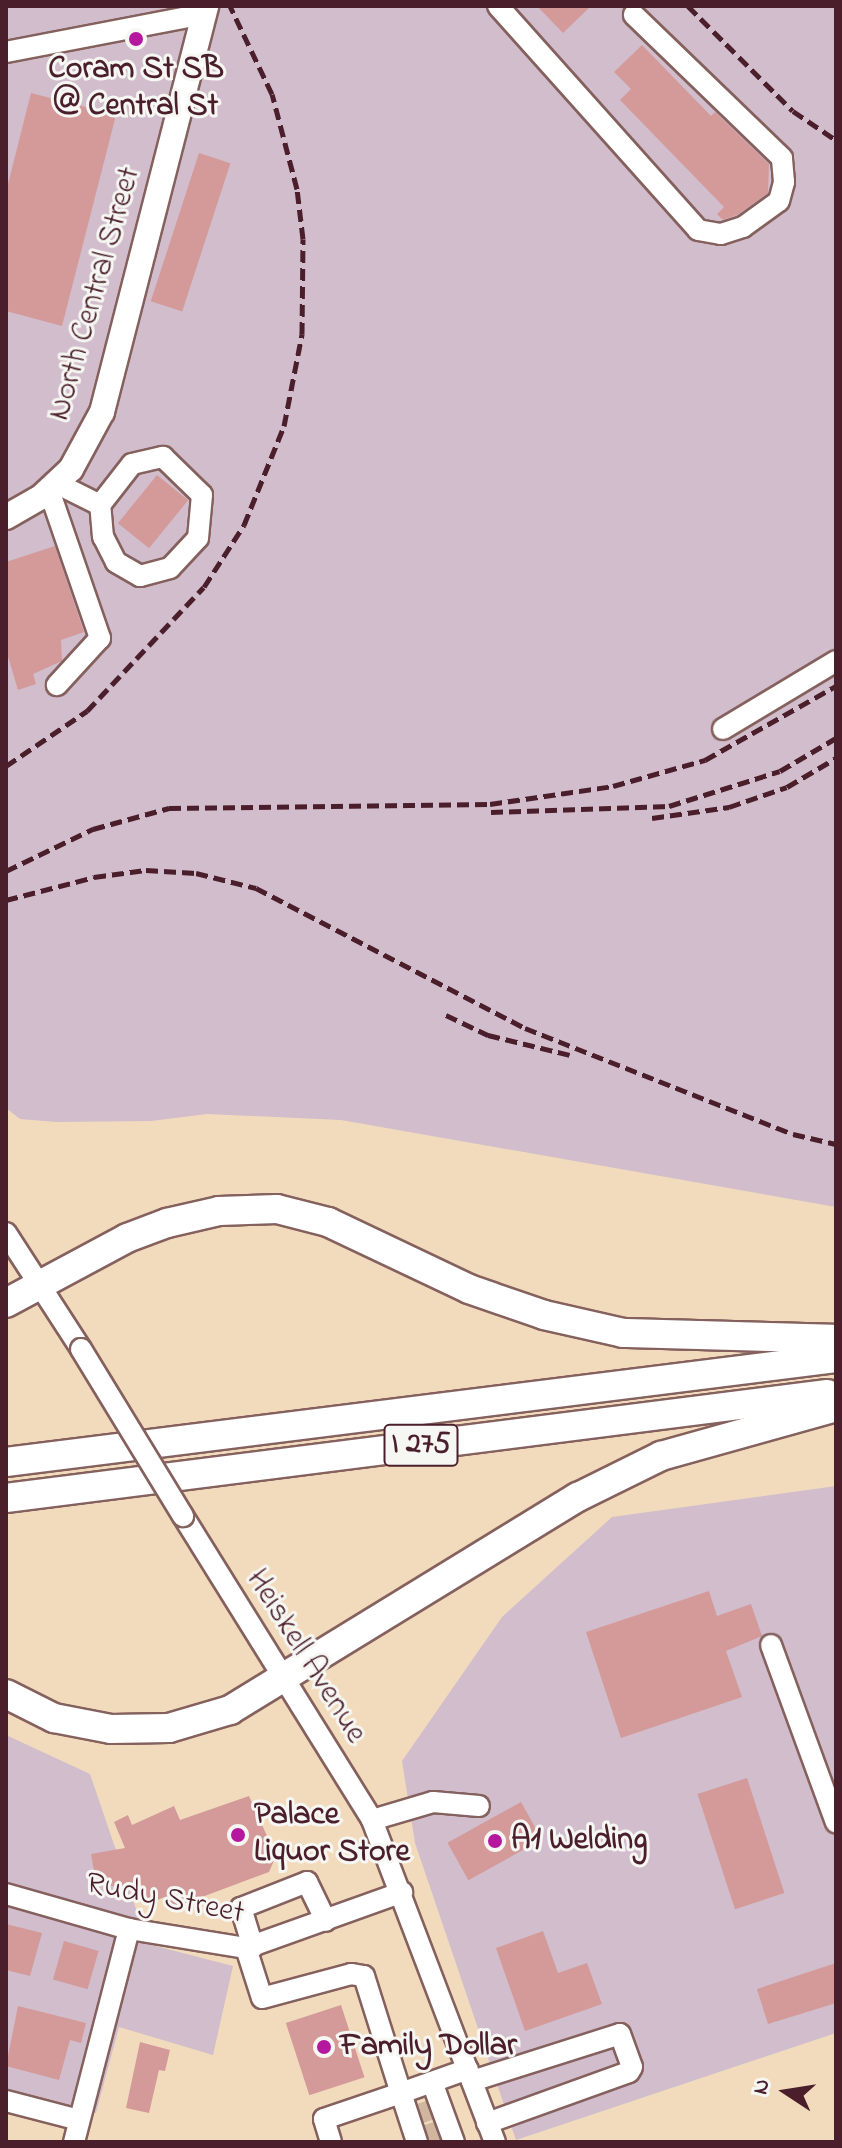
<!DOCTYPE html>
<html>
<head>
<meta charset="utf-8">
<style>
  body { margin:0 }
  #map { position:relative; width:842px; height:2148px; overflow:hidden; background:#f2dbbc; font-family:"Indie Flower",sans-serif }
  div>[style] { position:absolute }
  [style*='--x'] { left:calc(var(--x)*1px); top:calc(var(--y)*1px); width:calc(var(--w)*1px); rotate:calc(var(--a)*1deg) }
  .industrial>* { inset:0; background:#d1bdcc }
  .building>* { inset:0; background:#d39a99; transform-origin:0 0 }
  .minor-tunnel>* { height:20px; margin-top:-10px; transform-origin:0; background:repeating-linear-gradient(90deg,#d0b59f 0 20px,transparent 0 30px) }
  .roads { filter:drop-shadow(2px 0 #85615e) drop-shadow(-2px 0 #85615e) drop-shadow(0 2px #85615e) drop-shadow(0 -2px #85615e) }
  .minor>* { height:20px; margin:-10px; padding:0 10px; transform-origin:10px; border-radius:10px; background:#fff }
  .major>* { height:24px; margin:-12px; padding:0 12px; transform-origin:12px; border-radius:12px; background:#fff }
  .highway>* { height:28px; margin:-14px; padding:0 14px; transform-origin:14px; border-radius:14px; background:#fff }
  .rail>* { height:5px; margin-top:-2.5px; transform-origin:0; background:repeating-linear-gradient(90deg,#4a1f2b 0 12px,transparent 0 18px) }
  .bridges { filter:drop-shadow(2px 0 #85615e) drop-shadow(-2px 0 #85615e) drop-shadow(0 2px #85615e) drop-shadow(0 -2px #85615e) }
  .minor-bridge>* { height:20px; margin:-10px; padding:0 10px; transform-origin:10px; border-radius:10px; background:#fff }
  .dots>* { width:22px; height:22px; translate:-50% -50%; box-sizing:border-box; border:4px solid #f6f6f2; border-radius:50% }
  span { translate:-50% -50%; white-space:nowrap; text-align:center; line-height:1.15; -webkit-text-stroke:6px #f6f6f2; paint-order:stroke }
  .shield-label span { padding:2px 6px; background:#f6f6f2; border:2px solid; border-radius:6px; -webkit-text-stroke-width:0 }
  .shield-label { font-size:30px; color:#4a1f2b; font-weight:700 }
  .poi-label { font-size:32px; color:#4a1f2b; font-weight:700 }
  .left { translate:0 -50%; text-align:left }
  .street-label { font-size:32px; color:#4a1f2b }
  .frame { position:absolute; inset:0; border:8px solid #4a1f2b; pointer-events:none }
  .north { position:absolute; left:746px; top:2052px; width:80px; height:80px; -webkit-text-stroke:6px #f6f6f2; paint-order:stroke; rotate:282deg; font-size:22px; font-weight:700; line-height:32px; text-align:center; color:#4a1f2b }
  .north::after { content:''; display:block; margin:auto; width:28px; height:36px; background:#4a1f2b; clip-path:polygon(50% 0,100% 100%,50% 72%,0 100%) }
</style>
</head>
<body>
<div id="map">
  <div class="industrial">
    <i style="clip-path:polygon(6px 6px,836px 6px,836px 1207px,341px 1120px,207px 1114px,151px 1121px,56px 1122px,20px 1119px,6px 1108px)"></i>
    <i style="clip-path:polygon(836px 1486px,836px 2033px,516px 2140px,415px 1843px,402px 1761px,502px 1617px,612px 1517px)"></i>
    <i style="clip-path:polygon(6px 1735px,90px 1774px,148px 1944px,233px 1966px,213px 2055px,119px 2027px,96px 2113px,6px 2089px)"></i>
  </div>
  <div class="building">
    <i style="clip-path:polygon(537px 6px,591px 6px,563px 33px)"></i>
    <i style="clip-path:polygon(642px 45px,711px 116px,715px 112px,769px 164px,768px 193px,737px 215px,723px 220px,717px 214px,724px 207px,620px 100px,631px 89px,614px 72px)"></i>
    <i style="clip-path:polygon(31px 93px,116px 115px,62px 326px,6px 311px,6px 192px)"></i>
    <i style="left:199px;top:153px;width:33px;height:156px;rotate:18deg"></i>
    <i style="left:157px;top:475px;width:40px;height:62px;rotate:39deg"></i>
    <i style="clip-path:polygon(55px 546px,84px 632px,61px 640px,62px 661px,33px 674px,36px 684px,18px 690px,6px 650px,6px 562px)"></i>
    <i style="clip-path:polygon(709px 1591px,717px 1616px,751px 1604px,762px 1636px,726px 1651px,742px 1697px,621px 1738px,586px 1632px)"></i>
    <i style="left:747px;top:1778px;width:121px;height:52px;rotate:72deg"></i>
    <i style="clip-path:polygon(249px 1796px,276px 1856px,269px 1872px,170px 1909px,165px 1897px,149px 1903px,140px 1882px,107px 1887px,105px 1880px,96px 1882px,91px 1854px,125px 1848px,114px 1822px,128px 1815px,132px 1825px,174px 1806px,180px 1820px)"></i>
    <i style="left:521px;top:1802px;width:43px;height:84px;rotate:61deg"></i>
    <i style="clip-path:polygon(6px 1924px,42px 1933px,30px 1976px,6px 1970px)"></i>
    <i style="clip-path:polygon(543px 1931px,558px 1973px,587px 1963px,602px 2004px,525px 2031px,496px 1948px)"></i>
    <i style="left:64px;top:1941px;width:36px;height:40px;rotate:16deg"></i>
    <i style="clip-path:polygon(836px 1963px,836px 2003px,768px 2024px,757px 1989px)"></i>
    <i style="left:341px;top:2005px;width:76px;height:58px;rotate:72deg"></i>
    <i style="clip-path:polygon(18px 2006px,86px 2023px,81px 2043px,70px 2040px,59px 2080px,6px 2066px)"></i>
    <i style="clip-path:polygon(140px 2042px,170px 2050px,165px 2071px,159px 2070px,149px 2113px,126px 2108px)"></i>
  </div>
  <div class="minor-tunnel">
    <i style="--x:416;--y:2115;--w:18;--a:-19"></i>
    <i style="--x:423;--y:2136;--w:20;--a:-18"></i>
  </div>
  <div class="roads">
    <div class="minor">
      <i style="--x:498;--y:6;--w:300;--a:48.2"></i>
      <i style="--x:698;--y:230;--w:23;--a:10"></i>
      <i style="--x:721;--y:234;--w:23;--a:-18"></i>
      <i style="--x:743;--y:227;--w:44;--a:-35.8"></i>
      <i style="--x:779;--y:201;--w:20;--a:-75"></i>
      <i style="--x:784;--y:182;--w:24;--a:-95"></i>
      <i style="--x:782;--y:158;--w:206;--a:-136"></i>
      <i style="--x:6;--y:52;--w:201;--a:-10.9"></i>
      <i style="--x:58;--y:484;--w:47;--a:26.6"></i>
      <i style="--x:100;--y:505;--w:52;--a:-52"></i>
      <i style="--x:132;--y:464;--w:32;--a:-13"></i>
      <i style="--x:163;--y:457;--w:54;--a:44.3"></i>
      <i style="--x:202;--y:495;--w:43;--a:95.3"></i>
      <i style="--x:198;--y:538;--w:41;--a:133"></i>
      <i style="--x:170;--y:568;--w:31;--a:165"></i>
      <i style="--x:140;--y:576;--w:28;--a:-150"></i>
      <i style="--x:116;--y:562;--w:28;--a:-117"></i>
      <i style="--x:103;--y:537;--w:32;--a:-95"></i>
      <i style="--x:49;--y:490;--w:157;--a:71"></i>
      <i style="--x:100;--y:638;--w:64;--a:132.5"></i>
      <i style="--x:723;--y:729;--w:132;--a:-31"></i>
      <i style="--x:6;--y:1233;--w:138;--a:57.1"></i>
      <i style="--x:183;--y:1516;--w:358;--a:58.1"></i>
      <i style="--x:372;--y:1820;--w:345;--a:69.1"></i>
      <i style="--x:771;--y:1645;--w:189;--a:69.9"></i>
      <i style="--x:372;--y:1820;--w:64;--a:-16.4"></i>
      <i style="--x:433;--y:1802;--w:46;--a:5"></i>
      <i style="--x:6;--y:1894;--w:128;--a:15.9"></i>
      <i style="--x:129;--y:1929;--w:119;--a:9.2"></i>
      <i style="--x:246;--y:1948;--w:166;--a:-19.7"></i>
      <i style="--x:253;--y:1947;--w:41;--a:-107.1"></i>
      <i style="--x:241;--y:1908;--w:71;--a:-21.5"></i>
      <i style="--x:307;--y:1882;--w:43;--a:64"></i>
      <i style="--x:246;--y:1948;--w:52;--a:72.3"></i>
      <i style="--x:262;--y:1998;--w:92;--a:-15.1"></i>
      <i style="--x:351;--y:1974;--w:13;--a:9"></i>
      <i style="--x:364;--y:1976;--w:123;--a:72.5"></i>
      <i style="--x:401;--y:2093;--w:71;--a:-19.7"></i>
      <i style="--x:472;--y:2081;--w:155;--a:-17.6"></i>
      <i style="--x:620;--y:2034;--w:35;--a:70"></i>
      <i style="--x:632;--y:2067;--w:6;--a:121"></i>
      <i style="--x:629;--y:2072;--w:151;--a:160.2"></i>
      <i style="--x:432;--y:2082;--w:64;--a:69.9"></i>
      <i style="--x:6;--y:2101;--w:75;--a:14.6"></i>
      <i style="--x:74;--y:2142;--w:220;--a:-75.5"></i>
      <i style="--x:331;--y:2142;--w:24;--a:-107"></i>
      <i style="--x:324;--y:2119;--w:81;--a:-18.7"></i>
      <i style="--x:401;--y:2093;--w:52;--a:71.9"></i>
    </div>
    <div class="major">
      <i style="--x:6;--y:517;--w:40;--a:-29.7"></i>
      <i style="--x:41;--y:497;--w:41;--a:-43"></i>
      <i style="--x:71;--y:469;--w:65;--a:-61.5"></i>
      <i style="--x:102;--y:412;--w:419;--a:-75.6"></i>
    </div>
    <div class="highway">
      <i style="--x:6;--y:1303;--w:137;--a:-28.2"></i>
      <i style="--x:127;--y:1238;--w:43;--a:-20.6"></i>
      <i style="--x:167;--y:1223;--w:53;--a:-13"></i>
      <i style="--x:219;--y:1211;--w:58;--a:-2"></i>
      <i style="--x:277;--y:1209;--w:53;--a:14.3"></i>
      <i style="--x:328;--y:1222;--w:156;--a:25.4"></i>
      <i style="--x:469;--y:1289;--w:79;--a:19.1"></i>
      <i style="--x:544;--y:1315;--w:81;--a:12.8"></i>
      <i style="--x:623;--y:1333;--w:213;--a:1.6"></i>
      <i style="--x:6;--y:1462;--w:836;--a:-7.14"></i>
      <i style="--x:6;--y:1498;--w:828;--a:-7.22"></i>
      <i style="--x:6;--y:1694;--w:54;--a:26.6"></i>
      <i style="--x:54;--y:1718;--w:58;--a:10.9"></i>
      <i style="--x:111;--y:1729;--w:58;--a:-1"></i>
      <i style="--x:169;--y:1728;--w:64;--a:-16.4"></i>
      <i style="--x:230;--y:1710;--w:408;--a:-31.5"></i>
      <i style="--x:578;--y:1497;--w:93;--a:-26.3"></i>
      <i style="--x:661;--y:1456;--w:182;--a:-15.6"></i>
    </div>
  </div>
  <div class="rail">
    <i style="--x:688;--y:6;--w:148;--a:45"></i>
    <i style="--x:793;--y:111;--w:52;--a:34"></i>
    <i style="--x:6;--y:766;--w:98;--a:-34.2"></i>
    <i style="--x:87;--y:711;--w:170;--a:-46.7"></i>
    <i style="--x:204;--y:587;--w:74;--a:-57.2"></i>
    <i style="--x:244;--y:525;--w:107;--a:-68"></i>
    <i style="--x:284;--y:426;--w:94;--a:-78.9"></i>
    <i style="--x:302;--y:334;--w:95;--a:-89.4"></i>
    <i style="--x:303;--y:239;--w:50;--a:-96.8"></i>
    <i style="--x:297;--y:189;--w:98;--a:-104.7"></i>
    <i style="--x:272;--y:94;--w:98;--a:-115.5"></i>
    <i style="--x:491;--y:812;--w:178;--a:-1.9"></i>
    <i style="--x:669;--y:806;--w:116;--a:-17.5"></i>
    <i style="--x:780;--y:771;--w:65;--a:-30.5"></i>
    <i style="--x:652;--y:818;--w:78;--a:-8.1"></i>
    <i style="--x:729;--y:807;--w:61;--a:-19"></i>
    <i style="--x:787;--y:787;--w:57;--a:-30.6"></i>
    <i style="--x:6;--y:871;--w:97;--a:-25.8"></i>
    <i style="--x:93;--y:829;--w:79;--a:-15.4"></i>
    <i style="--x:169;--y:808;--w:321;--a:-0.7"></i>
    <i style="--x:490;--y:804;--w:124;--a:-8.3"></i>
    <i style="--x:613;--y:786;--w:96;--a:-15.8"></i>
    <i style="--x:705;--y:760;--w:150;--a:-29.5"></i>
    <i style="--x:6;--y:900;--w:91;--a:-14.6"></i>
    <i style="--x:94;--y:877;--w:52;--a:-7.7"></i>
    <i style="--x:146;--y:870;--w:50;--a:3.4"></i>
    <i style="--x:196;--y:873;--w:62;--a:14"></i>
    <i style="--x:256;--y:888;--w:303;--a:27.5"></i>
    <i style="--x:525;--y:1028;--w:288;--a:21.6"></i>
    <i style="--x:793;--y:1134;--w:44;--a:13.1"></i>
    <i style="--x:446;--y:1015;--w:47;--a:25.5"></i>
    <i style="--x:488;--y:1035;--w:84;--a:13.7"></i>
  </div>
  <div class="bridges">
    <div class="minor-bridge">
      <i style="--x:81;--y:1349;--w:196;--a:58.6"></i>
    </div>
  </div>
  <div class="dots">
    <i style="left:136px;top:39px;background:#b5179e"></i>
    <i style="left:238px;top:1835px;background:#b5179e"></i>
    <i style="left:495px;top:1841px;background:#b5179e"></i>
    <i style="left:324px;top:2047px;background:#b5179e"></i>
  </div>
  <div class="shield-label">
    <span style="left:421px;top:1445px">I 275</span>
  </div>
  <div class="poi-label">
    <span style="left:136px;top:89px">Coram St SB<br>@ Central St</span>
    <span class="left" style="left:254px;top:1835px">Palace<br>Liquor Store</span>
    <span class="left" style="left:511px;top:1841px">A1 Welding</span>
    <span class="left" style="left:340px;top:2047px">Family Dollar</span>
  </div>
  <div class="street-label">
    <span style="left:96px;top:294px;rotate:-74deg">North Central Street</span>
    <span style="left:305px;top:1657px;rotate:58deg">Heiskell Avenue</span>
    <span style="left:165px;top:1900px;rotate:11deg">Rudy Street</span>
  </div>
  <div class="frame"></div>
  <div class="north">N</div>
</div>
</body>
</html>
